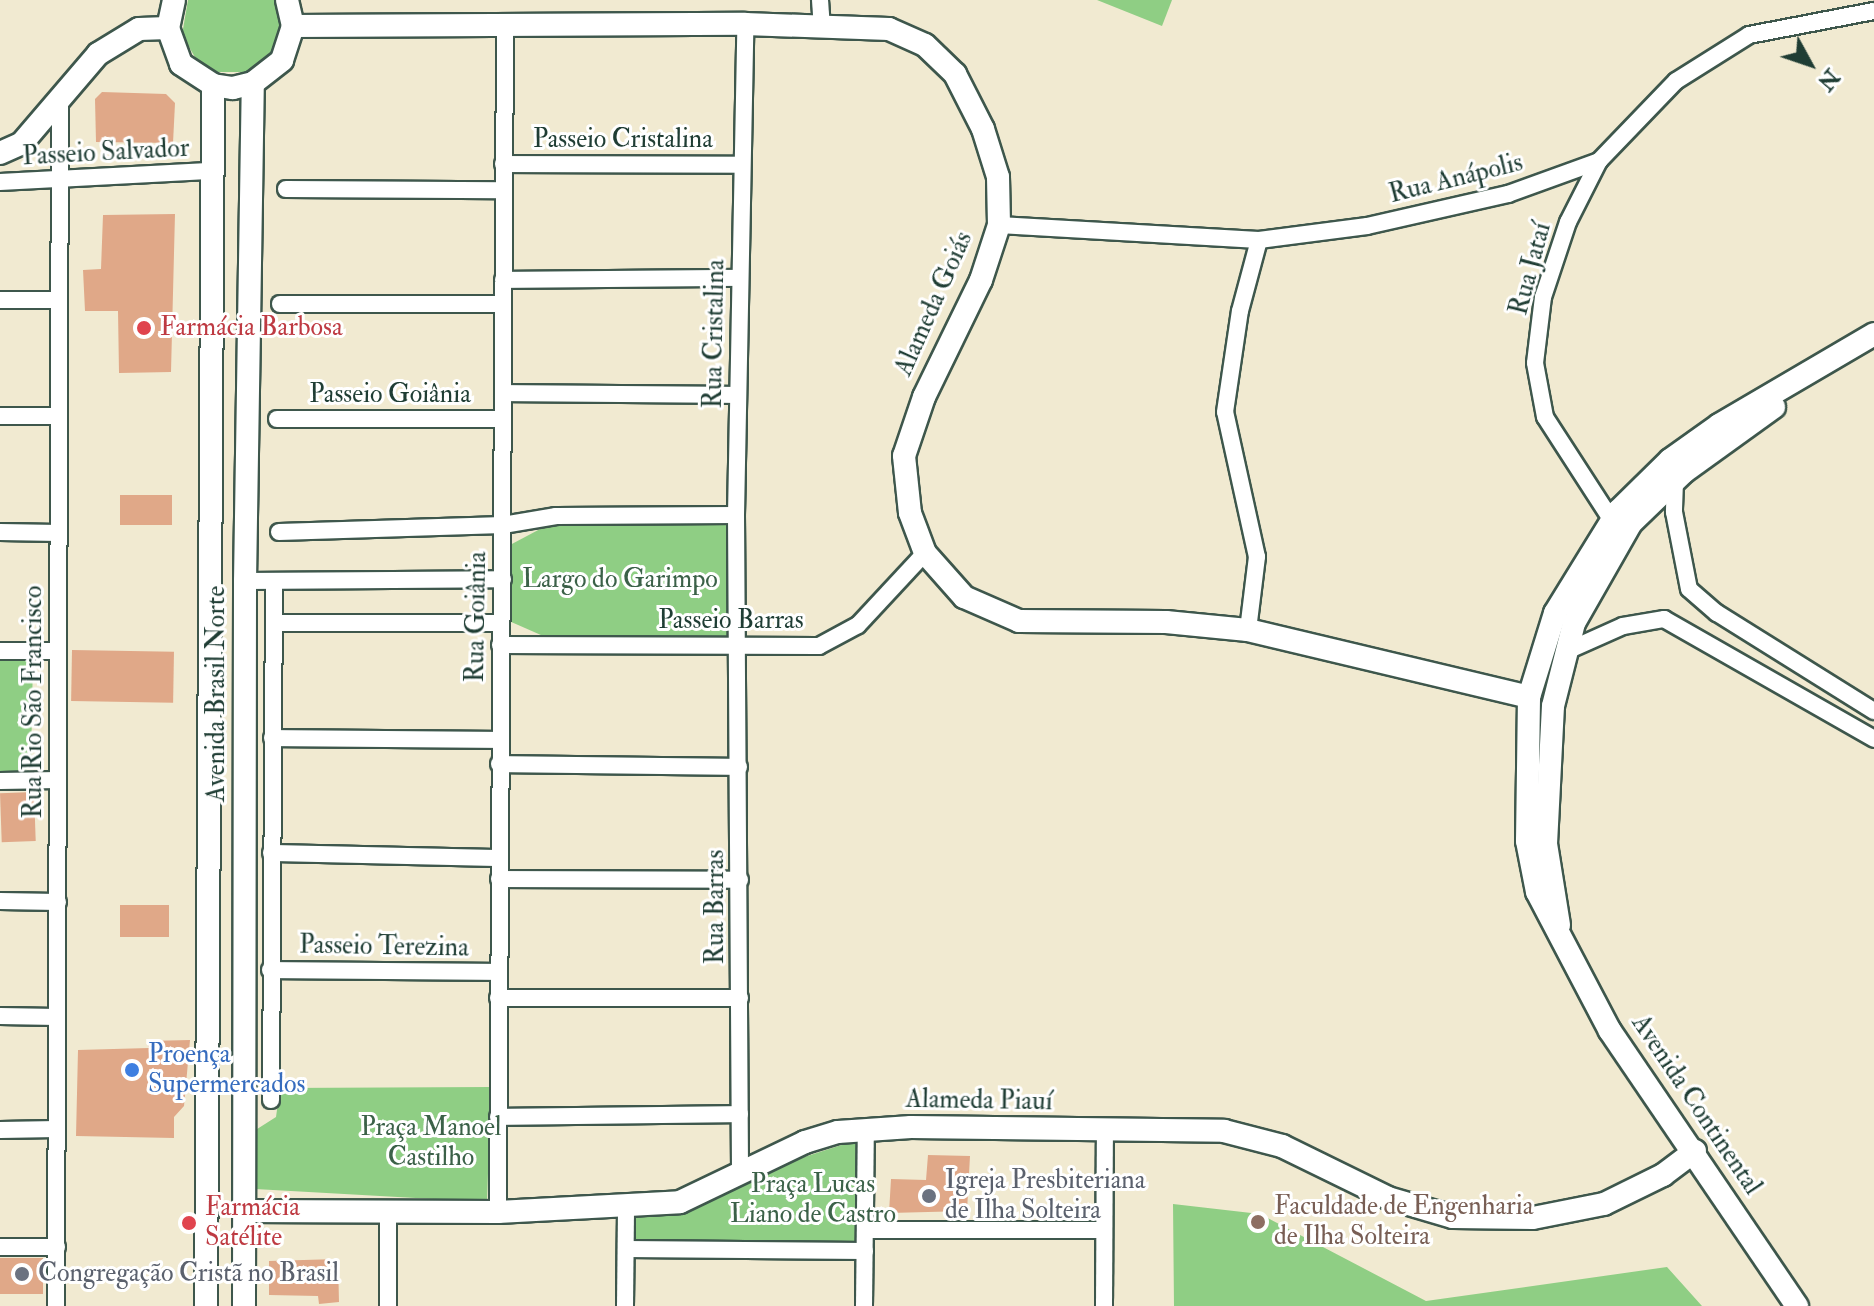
<!DOCTYPE html>
<html>
<head>
<meta charset="utf-8">
<style>
  body { margin:0 }
  #map { position:relative; width:1874px; height:1306px; overflow:hidden; background:#f1ead1; font-family:"IM FELL Double Pica",serif }
  div>[style] { position:absolute }
  [style*='--x'] { left:calc(var(--x)*1px); top:calc(var(--y)*1px); width:calc(var(--w)*1px); rotate:calc(var(--a)*1deg) }
  .green>* { inset:0; background:#8fce84 }
  .building>* { inset:0; background:#e0a888; transform-origin:0 0 }
  .roads { filter:drop-shadow(2px 0 #3e574c) drop-shadow(-2px 0 #3e574c) drop-shadow(0 2px #3e574c) drop-shadow(0 -2px #3e574c) }
  .street>* { height:16px; margin:-8px; padding:0 8px; transform-origin:8px; border-radius:8px; background:#fff }
  .secondary>* { height:22px; margin:-11px; padding:0 11px; transform-origin:11px; border-radius:11px; background:#fff }
  .dots>* { width:22px; height:22px; translate:-50% -50%; box-sizing:border-box; border:4px solid #fff; border-radius:50% }
  span { translate:-50% -50%; white-space:nowrap; text-align:center; line-height:1.15; -webkit-text-stroke:6px #fff; paint-order:stroke }
  .street-label { font-size:26px; color:#1f3d34 }
  .health-label { font-size:26px; color:#be3a42 }
  .left { translate:0 -50%; text-align:left }
  .park-label { font-size:26px; color:#3b6148 }
  .shop-label { font-size:26px; color:#366cbe }
  .worship-label { font-size:26px; color:#5b616d }
  .education-label { font-size:26px; color:#785e54 }
  .north { position:absolute; left:1770px; top:24px; width:80px; height:80px; -webkit-text-stroke:6px #fff; paint-order:stroke; rotate:130deg; font-size:22px; font-weight:700; line-height:32px; text-align:center; color:#1f3d34 }
  .north::after { content:''; display:block; margin:auto; width:28px; height:36px; background:#1f3d34; clip-path:polygon(50% 0,100% 100%,50% 72%,0 100%) }
</style>
</head>
<body>
<div id="map">
  <div class="green">
    <i style="clip-path:polygon(188px 0,277px 0,282px 33px,276px 50px,249px 72px,214px 72px,199px 64px,182px 35px)"></i>
    <i style="clip-path:polygon(1097px 0,1172px 0,1162px 26px)"></i>
    <i style="clip-path:polygon(557px 520px,731px 521px,730px 638px,550px 639px,509px 621px,510px 545px)"></i>
    <i style="clip-path:polygon(0 656px,33px 656px,31px 767px,13px 777px,0 777px)"></i>
    <i style="clip-path:polygon(491px 1087px,487px 1202px,255px 1189px,254px 1131px,276px 1117px,280px 1088px)"></i>
    <i style="clip-path:polygon(857px 1140px,856px 1244px,634px 1244px,633px 1217px,687px 1213px,767px 1169px)"></i>
    <i style="clip-path:polygon(1173px 1204px,1260px 1214px,1426px 1301px,1667px 1267px,1702px 1306px,1174px 1306px)"></i>
  </div>
  <div class="building">
    <i style="clip-path:polygon(102px 92px,166px 94px,175px 103px,173px 143px,96px 142px,95px 99px)"></i>
    <i style="clip-path:polygon(175px 214px,171px 372px,119px 373px,118px 311px,85px 311px,83px 270px,101px 269px,103px 215px)"></i>
    <i style="left:120px;top:495px;width:52px;height:30px"></i>
    <i style="left:72px;top:650px;width:102px;height:51px;rotate:1deg"></i>
    <i style="left:34px;top:792px;width:49px;height:34px;rotate:88deg"></i>
    <i style="left:120px;top:905px;width:49px;height:32px"></i>
    <i style="clip-path:polygon(190px 1040px,184px 1106px,174px 1117px,174px 1138px,76px 1136px,78px 1050px,149px 1048px,147px 1041px)"></i>
    <i style="clip-path:polygon(928px 1155px,970px 1156px,967px 1211px,889px 1213px,891px 1179px,926px 1180px)"></i>
    <i style="left:0;top:1258px;width:43px;height:36px"></i>
    <i style="clip-path:polygon(338px 1259px,339px 1302px,319px 1304px,318px 1296px,269px 1295px,269px 1261px)"></i>
  </div>
  <div class="roads">
    <div class="street">
      <i style="--x:820;--y:0;--w:27;--a:86"></i>
      <i style="--x:1599;--y:161;--w:68;--a:116.9"></i>
      <i style="--x:1568;--y:222;--w:79;--a:108.4"></i>
      <i style="--x:1543;--y:297;--w:66;--a:96.9"></i>
      <i style="--x:1535;--y:363;--w:55;--a:79.5"></i>
      <i style="--x:1545;--y:417;--w:121;--a:57.1"></i>
      <i style="--x:503;--y:164;--w:239;--a:0.2"></i>
      <i style="--x:0;--y:182;--w:213;--a:-3"></i>
      <i style="--x:286;--y:189;--w:217;--a:0.3"></i>
      <i style="--x:999;--y:225;--w:260;--a:3.3"></i>
      <i style="--x:1259;--y:240;--w:109;--a:-7.4"></i>
      <i style="--x:1367;--y:226;--w:145;--a:-12.8"></i>
      <i style="--x:1508;--y:194;--w:97;--a:-19.9"></i>
      <i style="--x:1599;--y:161;--w:111;--a:-46.1"></i>
      <i style="--x:1676;--y:81;--w:86;--a:-32.2"></i>
      <i style="--x:1749;--y:35;--w:127;--a:-10.9"></i>
      <i style="--x:503;--y:280;--w:237;--a:-0.5"></i>
      <i style="--x:0;--y:300;--w:59;--a:0"></i>
      <i style="--x:280;--y:304;--w:223;--a:0"></i>
      <i style="--x:503;--y:393;--w:235;--a:0.5"></i>
      <i style="--x:0;--y:416;--w:59;--a:0"></i>
      <i style="--x:277;--y:419;--w:226;--a:0"></i>
      <i style="--x:1675;--y:481;--w:31;--a:92"></i>
      <i style="--x:1674;--y:512;--w:78;--a:79"></i>
      <i style="--x:1689;--y:589;--w:37;--a:41"></i>
      <i style="--x:1717;--y:613;--w:185;--a:32"></i>
      <i style="--x:0;--y:532;--w:59;--a:1"></i>
      <i style="--x:279;--y:532;--w:224;--a:-1.8"></i>
      <i style="--x:503;--y:525;--w:54;--a:-9.6"></i>
      <i style="--x:556;--y:516;--w:180;--a:-0.3"></i>
      <i style="--x:245;--y:581;--w:258;--a:-0.4"></i>
      <i style="--x:274;--y:623;--w:227;--a:0"></i>
      <i style="--x:1248;--y:630;--w:74;--a:-83"></i>
      <i style="--x:1257;--y:557;--w:148;--a:-102.4"></i>
      <i style="--x:1225;--y:412;--w:102;--a:-81.6"></i>
      <i style="--x:1240;--y:311;--w:73;--a:-75"></i>
      <i style="--x:500;--y:645;--w:319;--a:0.2"></i>
      <i style="--x:819;--y:646;--w:44;--a:-28.3"></i>
      <i style="--x:858;--y:625;--w:98;--a:-47.1"></i>
      <i style="--x:0;--y:651;--w:58;--a:0"></i>
      <i style="--x:1567;--y:651;--w:61;--a:-24.1"></i>
      <i style="--x:1623;--y:626;--w:42;--a:-9.7"></i>
      <i style="--x:1664;--y:619;--w:242;--a:29.7"></i>
      <i style="--x:272;--y:738;--w:227;--a:0.5"></i>
      <i style="--x:499;--y:764;--w:240;--a:0.7"></i>
      <i style="--x:0;--y:781;--w:58;--a:-1"></i>
      <i style="--x:271;--y:853;--w:228;--a:1.3"></i>
      <i style="--x:499;--y:879;--w:241;--a:0.2"></i>
      <i style="--x:0;--y:901;--w:58;--a:1"></i>
      <i style="--x:270;--y:970;--w:229;--a:0.5"></i>
      <i style="--x:498;--y:998;--w:242;--a:0"></i>
      <i style="--x:0;--y:1016;--w:57;--a:1"></i>
      <i style="--x:271;--y:1100;--w:519;--a:-89.67"></i>
      <i style="--x:498;--y:1117;--w:242;--a:-0.7"></i>
      <i style="--x:0;--y:1130;--w:57;--a:-1"></i>
      <i style="--x:740;--y:1169;--w:654;--a:-90.35"></i>
      <i style="--x:736;--y:515;--w:491;--a:-88.9"></i>
      <i style="--x:498;--y:1212;--w:1189;--a:-89.66"></i>
      <i style="--x:865;--y:1230;--w:239;--a:0"></i>
      <i style="--x:0;--y:1247;--w:57;--a:0"></i>
      <i style="--x:626;--y:1249;--w:239;--a:0.5"></i>
      <i style="--x:56;--y:1306;--w:1207;--a:-89.81"></i>
      <i style="--x:388;--y:1306;--w:94;--a:-90"></i>
      <i style="--x:625;--y:1306;--w:101;--a:-89.4"></i>
      <i style="--x:864;--y:1306;--w:178;--a:-89.4"></i>
      <i style="--x:1104;--y:1306;--w:173;--a:-89.7"></i>
    </div>
    <div class="secondary">
      <i style="--x:174;--y:0;--w:29;--a:102"></i>
      <i style="--x:168;--y:28;--w:38;--a:70"></i>
      <i style="--x:181;--y:64;--w:38;--a:33"></i>
      <i style="--x:213;--y:85;--w:20;--a:9"></i>
      <i style="--x:233;--y:88;--w:21;--a:-14"></i>
      <i style="--x:253;--y:83;--w:37;--a:-38"></i>
      <i style="--x:282;--y:60;--w:36;--a:-72"></i>
      <i style="--x:293;--y:26;--w:27;--a:-103"></i>
      <i style="--x:293;--y:26;--w:452;--a:-0.3"></i>
      <i style="--x:745;--y:24;--w:144;--a:2"></i>
      <i style="--x:889;--y:29;--w:39;--a:24"></i>
      <i style="--x:925;--y:45;--w:42;--a:44"></i>
      <i style="--x:955;--y:74;--w:62;--a:63"></i>
      <i style="--x:983;--y:129;--w:50;--a:72.6"></i>
      <i style="--x:998;--y:177;--w:48;--a:88.8"></i>
      <i style="--x:999;--y:225;--w:58;--a:108.1"></i>
      <i style="--x:981;--y:280;--w:130;--a:116"></i>
      <i style="--x:924;--y:397;--w:62;--a:108.7"></i>
      <i style="--x:904;--y:456;--w:57;--a:84"></i>
      <i style="--x:910;--y:513;--w:43;--a:69.4"></i>
      <i style="--x:925;--y:553;--w:59;--a:48.4"></i>
      <i style="--x:964;--y:597;--w:60;--a:23.6"></i>
      <i style="--x:1019;--y:621;--w:147;--a:0.4"></i>
      <i style="--x:1166;--y:622;--w:82;--a:5.6"></i>
      <i style="--x:1248;--y:630;--w:289;--a:13.4"></i>
      <i style="--x:0;--y:153;--w:24;--a:-24"></i>
      <i style="--x:22;--y:143;--w:117;--a:-49.5"></i>
      <i style="--x:98;--y:54;--w:48;--a:-31.4"></i>
      <i style="--x:139;--y:29;--w:29;--a:-2"></i>
      <i style="--x:1559;--y:925;--w:82;--a:-99.1"></i>
      <i style="--x:1546;--y:844;--w:138;--a:-87.1"></i>
      <i style="--x:1553;--y:706;--w:86;--a:-75.8"></i>
      <i style="--x:1574;--y:623;--w:115;--a:-60.3"></i>
      <i style="--x:1631;--y:523;--w:74;--a:-43.9"></i>
      <i style="--x:1684;--y:472;--w:111;--a:-35.8"></i>
      <i style="--x:244;--y:1211;--w:254;--a:0.2"></i>
      <i style="--x:498;--y:1212;--w:182;--a:-3.1"></i>
      <i style="--x:680;--y:1202;--w:139;--a:-25.6"></i>
      <i style="--x:805;--y:1142;--w:34;--a:-17"></i>
      <i style="--x:838;--y:1132;--w:73;--a:-3.9"></i>
      <i style="--x:911;--y:1127;--w:313;--a:0.7"></i>
      <i style="--x:1224;--y:1131;--w:60;--a:14.5"></i>
      <i style="--x:1282;--y:1146;--w:118;--a:26.1"></i>
      <i style="--x:1388;--y:1198;--w:68;--a:16.3"></i>
      <i style="--x:1453;--y:1217;--w:80;--a:0.7"></i>
      <i style="--x:1533;--y:1218;--w:72;--a:-11.2"></i>
      <i style="--x:1604;--y:1204;--w:66;--a:-26.2"></i>
      <i style="--x:1663;--y:1175;--w:40;--a:-37"></i>
      <i style="--x:206;--y:1306;--w:1221;--a:-89.67"></i>
      <i style="--x:244;--y:1306;--w:725;--a:-89.92"></i>
      <i style="--x:245;--y:581;--w:498;--a:-89.1"></i>
      <i style="--x:1797;--y:1306;--w:333;--a:-124.2"></i>
      <i style="--x:1610;--y:1031;--w:157;--a:-117.7"></i>
      <i style="--x:1537;--y:892;--w:52;--a:-101.1"></i>
      <i style="--x:1527;--y:841;--w:144;--a:-89.2"></i>
      <i style="--x:1529;--y:697;--w:88;--a:-72.8"></i>
      <i style="--x:1555;--y:613;--w:120;--a:-58.3"></i>
      <i style="--x:1618;--y:511;--w:73;--a:-44.4"></i>
      <i style="--x:1670;--y:460;--w:60;--a:-35.5"></i>
      <i style="--x:1719;--y:425;--w:180;--a:-30.4"></i>
    </div>
  </div>
  <div class="dots">
    <i style="left:144px;top:328px;background:#e0444e"></i>
    <i style="left:132px;top:1070px;background:#3f7fe0"></i>
    <i style="left:929px;top:1196px;background:#6b7280"></i>
    <i style="left:1258px;top:1222px;background:#8d6e63"></i>
    <i style="left:189px;top:1223px;background:#e0444e"></i>
    <i style="left:22px;top:1274px;background:#6b7280"></i>
  </div>
  <div class="street-label">
    <span style="left:623px;top:140px">Passeio Cristalina</span>
    <span style="left:106px;top:153px;rotate:-3deg">Passeio Salvador</span>
    <span style="left:1456px;top:179px;rotate:-14deg">Rua Anápolis</span>
    <span style="left:1531px;top:269px;rotate:-75deg">Rua Jataí</span>
    <span style="left:934px;top:304px;rotate:-66deg">Alameda Goiás</span>
    <span style="left:715px;top:334px;rotate:-89deg">Rua Cristalina</span>
    <span style="left:390px;top:395px">Passeio Goiânia</span>
    <span style="left:477px;top:617px;rotate:-89deg">Rua Goiânia</span>
    <span style="left:731px;top:621px">Passeio Barras</span>
    <span style="left:217px;top:694px;rotate:-90deg">Avenida Brasil Norte</span>
    <span style="left:34px;top:702px;rotate:-90deg">Rua Rio São Francisco</span>
    <span style="left:716px;top:907px;rotate:-90deg">Rua Barras</span>
    <span style="left:384px;top:947px;rotate:1deg">Passeio Terezina</span>
    <span style="left:979px;top:1101px;rotate:1deg">Alameda Piauí</span>
    <span style="left:1696px;top:1105px;rotate:56deg">Avenida Continental</span>
  </div>
  <div class="health-label">
    <span class="left" style="left:160px;top:328px">Farmácia Barbosa</span>
    <span class="left" style="left:205px;top:1223px">Farmácia<br>Satélite</span>
  </div>
  <div class="park-label">
    <span style="left:620px;top:580px">Largo do Garimpo</span>
    <span style="left:431px;top:1143px">Praça Manoel<br>Castilho</span>
    <span style="left:813px;top:1200px">Praça Lucas<br>Liano de Castro</span>
  </div>
  <div class="shop-label">
    <span class="left" style="left:148px;top:1070px">Proença<br>Supermercados</span>
  </div>
  <div class="worship-label">
    <span class="left" style="left:945px;top:1196px">Igreja Presbiteriana<br>de Ilha Solteira</span>
    <span class="left" style="left:38px;top:1274px">Congregação Cristã no Brasil</span>
  </div>
  <div class="education-label">
    <span class="left" style="left:1274px;top:1222px">Faculdade de Engenharia<br>de Ilha Solteira</span>
  </div>
  <div class="north">N</div>
</div>
</body>
</html>
